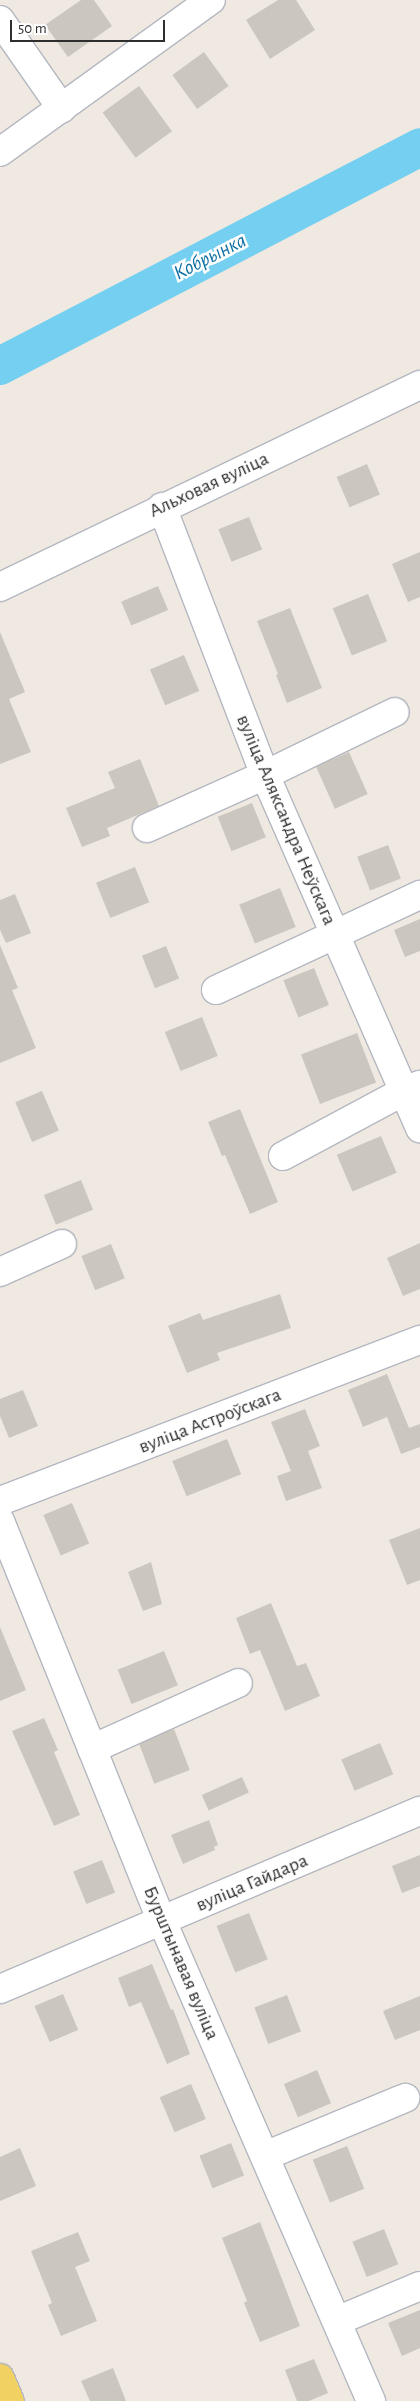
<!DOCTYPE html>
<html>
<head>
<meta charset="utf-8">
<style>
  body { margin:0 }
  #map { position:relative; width:420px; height:2401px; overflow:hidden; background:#efe9e1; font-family:"Alegreya Sans",sans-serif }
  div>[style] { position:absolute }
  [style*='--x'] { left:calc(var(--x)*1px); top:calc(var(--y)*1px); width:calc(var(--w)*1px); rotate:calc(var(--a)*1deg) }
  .river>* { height:38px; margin:-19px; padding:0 19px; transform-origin:19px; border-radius:19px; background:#75cff0 }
  .building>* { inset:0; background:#cbc7bf; transform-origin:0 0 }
  .roads { filter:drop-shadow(1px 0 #b4b7c1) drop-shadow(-1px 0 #b4b7c1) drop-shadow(0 1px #b4b7c1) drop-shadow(0 -1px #b4b7c1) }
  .minor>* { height:28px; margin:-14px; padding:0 14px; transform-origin:14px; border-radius:14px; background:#fff }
  .major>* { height:28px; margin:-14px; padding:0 14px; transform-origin:14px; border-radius:14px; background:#f2d163 }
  span { translate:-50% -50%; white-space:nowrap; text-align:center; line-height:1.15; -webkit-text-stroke:5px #fff; paint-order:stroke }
  .street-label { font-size:20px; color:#2e2e2e }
  .water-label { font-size:21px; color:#0d6fa3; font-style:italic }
  .scale { position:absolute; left:10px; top:20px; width:155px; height:22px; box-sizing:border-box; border:2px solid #2e2e2e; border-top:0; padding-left:6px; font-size:15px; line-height:18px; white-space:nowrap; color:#2e2e2e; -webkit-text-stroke:4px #fff; paint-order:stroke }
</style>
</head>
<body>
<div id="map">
  <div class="river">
    <i style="--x:0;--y:366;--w:474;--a:-27.5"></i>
  </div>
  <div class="building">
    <i style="clip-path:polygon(81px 0,94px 0,112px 26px,68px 57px,45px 25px)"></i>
    <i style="clip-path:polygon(278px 0,296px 0,315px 30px,270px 59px,246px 20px)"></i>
    <i style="left:204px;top:52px;width:42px;height:39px;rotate:54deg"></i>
    <i style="left:139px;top:86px;width:56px;height:45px;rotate:54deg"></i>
    <i style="left:367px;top:464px;width:33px;height:33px;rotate:67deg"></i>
    <i style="left:249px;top:517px;width:35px;height:33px;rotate:68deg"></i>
    <i style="clip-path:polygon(420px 552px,420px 597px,408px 602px,392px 564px)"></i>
    <i style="left:158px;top:586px;width:26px;height:40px;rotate:67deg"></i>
    <i style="left:368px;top:594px;width:51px;height:38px;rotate:68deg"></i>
    <i style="clip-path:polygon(290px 608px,322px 688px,287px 703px,276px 675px,278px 674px,257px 621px)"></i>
    <i style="clip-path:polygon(0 632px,25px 692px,9px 699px,31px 752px,0 764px)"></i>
    <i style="left:184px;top:655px;width:39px;height:37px;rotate:67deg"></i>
    <i style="left:349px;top:752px;width:46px;height:36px;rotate:66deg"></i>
    <i style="clip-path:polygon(140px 759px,159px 806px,107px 828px,110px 836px,82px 847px,66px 808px,115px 788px,108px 772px)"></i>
    <i style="left:252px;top:803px;width:37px;height:37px;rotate:68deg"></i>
    <i style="left:388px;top:845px;width:36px;height:33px;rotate:69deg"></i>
    <i style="left:135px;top:867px;width:38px;height:42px;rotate:68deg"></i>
    <i style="left:280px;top:888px;width:42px;height:44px;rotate:68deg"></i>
    <i style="clip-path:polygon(15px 894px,31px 933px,6px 943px,0 930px,0 900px)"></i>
    <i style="clip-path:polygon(420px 919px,420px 951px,405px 957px,394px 930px)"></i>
    <i style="clip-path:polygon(0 945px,18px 988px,12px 990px,36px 1048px,0 1063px)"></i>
    <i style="left:166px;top:946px;width:35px;height:26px;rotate:68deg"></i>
    <i style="left:314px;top:968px;width:40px;height:33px;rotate:68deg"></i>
    <i style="left:202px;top:1017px;width:42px;height:40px;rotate:68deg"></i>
    <i style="left:357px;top:1033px;width:53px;height:60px;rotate:69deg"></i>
    <i style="left:42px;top:1091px;width:43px;height:29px;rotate:67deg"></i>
    <i style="clip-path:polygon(240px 1109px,278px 1202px,250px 1214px,225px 1155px,222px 1156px,208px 1122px)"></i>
    <i style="left:381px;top:1136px;width:40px;height:48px;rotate:67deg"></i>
    <i style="left:81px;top:1180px;width:32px;height:40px;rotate:68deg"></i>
    <i style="clip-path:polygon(420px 1243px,420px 1289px,403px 1296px,387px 1258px)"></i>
    <i style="left:111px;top:1244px;width:37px;height:32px;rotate:68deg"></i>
    <i style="clip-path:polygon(280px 1294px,291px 1328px,217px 1353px,220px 1360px,187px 1373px,168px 1326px,200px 1313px,203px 1320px)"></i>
    <i style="clip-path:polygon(387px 1374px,409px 1428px,420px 1424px,420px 1447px,401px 1454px,387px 1417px,363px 1427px,348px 1390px)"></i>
    <i style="clip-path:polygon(23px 1390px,38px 1426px,9px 1438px,0 1416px,0 1399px)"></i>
    <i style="clip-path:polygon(305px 1409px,320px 1446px,308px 1451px,322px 1488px,286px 1501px,277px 1476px,291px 1471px,271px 1422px)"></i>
    <i style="left:227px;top:1439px;width:38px;height:59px;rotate:68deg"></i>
    <i style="left:72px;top:1503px;width:44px;height:31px;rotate:67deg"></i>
    <i style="clip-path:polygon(420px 1528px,420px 1580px,407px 1585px,389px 1540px)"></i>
    <i style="clip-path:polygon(151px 1562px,162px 1604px,143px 1611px,128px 1572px)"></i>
    <i style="clip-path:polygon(271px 1603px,297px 1666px,306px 1663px,320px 1696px,285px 1711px,260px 1650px,250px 1654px,236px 1618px)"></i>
    <i style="clip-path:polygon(0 1627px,26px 1690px,0 1701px)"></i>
    <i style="left:164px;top:1651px;width:37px;height:50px;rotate:68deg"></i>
    <i style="clip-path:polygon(44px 1718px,58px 1750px,54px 1752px,80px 1815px,54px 1826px,12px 1731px)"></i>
    <i style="left:174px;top:1729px;width:44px;height:38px;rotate:69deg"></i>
    <i style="left:380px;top:1743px;width:34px;height:42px;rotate:67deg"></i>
    <i style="left:242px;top:1777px;width:17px;height:44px;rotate:66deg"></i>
    <i style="clip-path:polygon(209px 1820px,218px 1845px,214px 1847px,215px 1850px,183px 1864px,171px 1835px)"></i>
    <i style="clip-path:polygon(420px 1855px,420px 1886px,402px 1893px,392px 1866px)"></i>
    <i style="left:102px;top:1860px;width:35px;height:31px;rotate:68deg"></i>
    <i style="left:249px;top:1913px;width:50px;height:35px;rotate:68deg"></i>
    <i style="clip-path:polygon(152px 1964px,171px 2010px,173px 2009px,190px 2054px,167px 2064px,141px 2002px,129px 2007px,118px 1978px)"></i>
    <i style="left:63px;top:1994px;width:39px;height:31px;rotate:67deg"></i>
    <i style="left:287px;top:1995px;width:39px;height:35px;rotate:69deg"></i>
    <i style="clip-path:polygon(420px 1996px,420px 2030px,395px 2040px,383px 2011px)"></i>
    <i style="left:317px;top:2070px;width:36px;height:36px;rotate:67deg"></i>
    <i style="left:191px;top:2084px;width:38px;height:34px;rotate:67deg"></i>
    <i style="left:231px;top:2143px;width:35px;height:34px;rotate:68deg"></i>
    <i style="left:347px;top:2146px;width:46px;height:37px;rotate:68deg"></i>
    <i style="clip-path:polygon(20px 2148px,36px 2186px,0 2201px,0 2157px)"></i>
    <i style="clip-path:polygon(260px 2222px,300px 2326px,260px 2342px,244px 2303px,247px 2301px,222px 2238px)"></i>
    <i style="left:384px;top:2229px;width:38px;height:34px;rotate:68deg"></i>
    <i style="clip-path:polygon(78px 2232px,90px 2261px,75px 2267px,97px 2321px,61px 2336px,48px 2305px,52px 2303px,31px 2251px)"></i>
    <i style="clip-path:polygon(420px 2310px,420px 2348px,402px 2356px,388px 2323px)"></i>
    <i style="clip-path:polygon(314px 2359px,328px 2393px,309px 2401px,297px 2401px,285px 2370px)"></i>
    <i style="clip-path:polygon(113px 2368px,126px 2401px,90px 2401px,81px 2381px)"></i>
  </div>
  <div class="roads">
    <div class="minor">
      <i style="--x:0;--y:20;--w:108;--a:55.1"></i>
      <i style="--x:0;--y:152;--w:260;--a:-35.8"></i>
      <i style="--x:162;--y:507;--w:287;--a:69"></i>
      <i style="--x:265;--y:775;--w:386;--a:66.3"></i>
      <i style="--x:0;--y:587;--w:466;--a:-25.7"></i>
      <i style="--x:147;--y:828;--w:129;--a:-24.2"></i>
      <i style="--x:265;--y:775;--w:144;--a:-25.9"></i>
      <i style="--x:216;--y:990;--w:225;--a:-25"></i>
      <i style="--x:283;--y:1156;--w:137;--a:-28.2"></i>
      <i style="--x:404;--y:1091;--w:17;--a:-21"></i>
      <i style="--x:0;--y:1272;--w:68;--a:-24.3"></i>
      <i style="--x:0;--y:1501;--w:450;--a:-21"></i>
      <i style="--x:0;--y:1521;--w:432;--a:68"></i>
      <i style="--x:162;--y:1921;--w:524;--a:66.47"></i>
      <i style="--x:92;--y:1749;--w:160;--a:-24.3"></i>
      <i style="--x:0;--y:1989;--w:456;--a:-23"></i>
      <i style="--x:265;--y:2156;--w:152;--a:-22.5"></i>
      <i style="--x:337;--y:2321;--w:90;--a:-22.9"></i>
    </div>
    <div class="major">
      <i style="--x:0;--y:2378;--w:25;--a:67"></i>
    </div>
  </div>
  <div class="street-label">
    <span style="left:209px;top:485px;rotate:-25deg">Альховая вуліца</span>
    <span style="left:286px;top:820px;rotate:67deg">вуліца Аляксандра Неўскага</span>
    <span style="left:210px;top:1421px;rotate:-21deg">вуліца Астроўскага</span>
    <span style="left:252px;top:1883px;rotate:-23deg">вуліца Гайдара</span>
    <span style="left:181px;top:1963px;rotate:67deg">Бурштынавая вуліца</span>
  </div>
  <div class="water-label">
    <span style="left:210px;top:257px;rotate:-27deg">Кобрынка</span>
  </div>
  <div class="scale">50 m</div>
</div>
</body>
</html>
